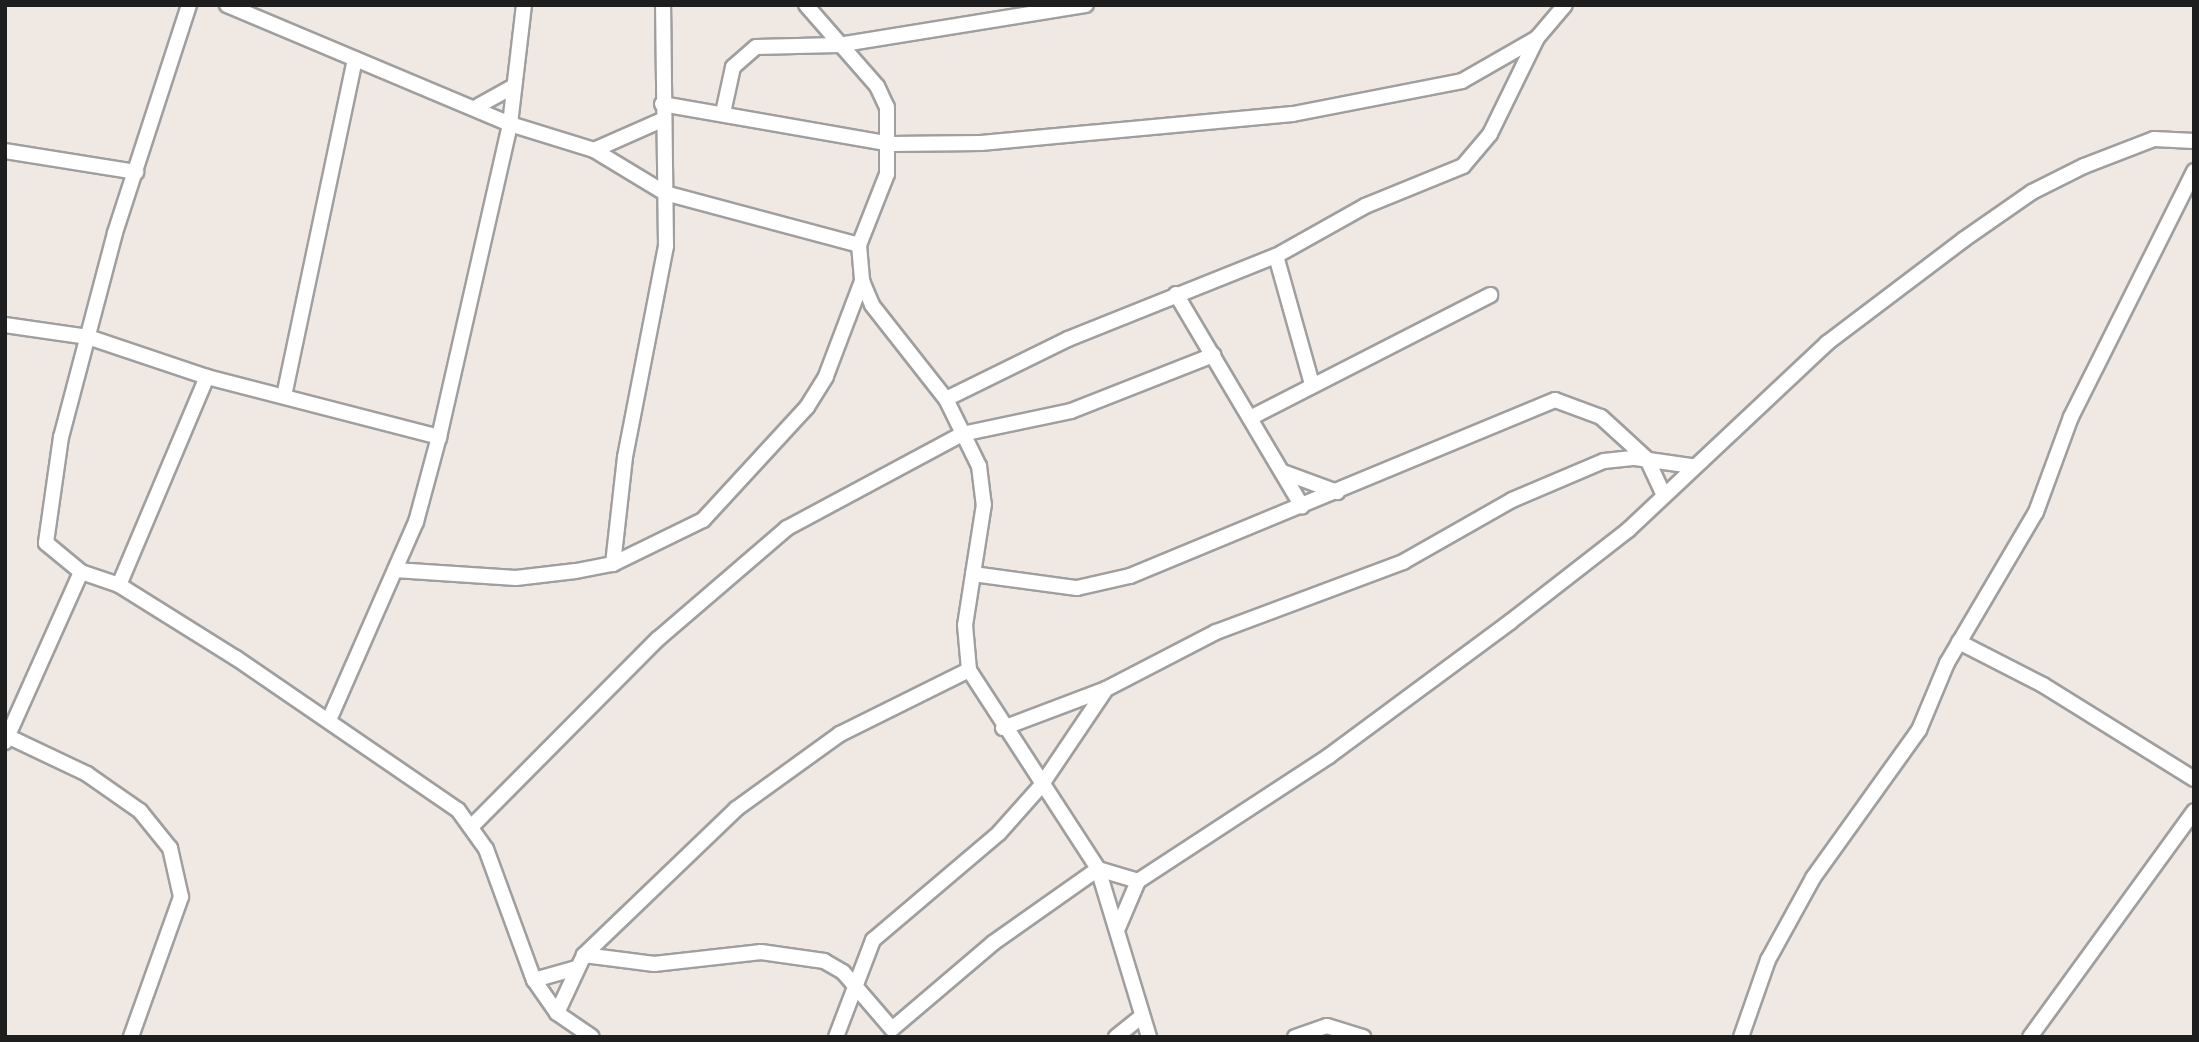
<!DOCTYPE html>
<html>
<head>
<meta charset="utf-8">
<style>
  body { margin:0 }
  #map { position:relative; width:2199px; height:1042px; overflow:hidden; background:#efe8e3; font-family:"Fira Sans Condensed",sans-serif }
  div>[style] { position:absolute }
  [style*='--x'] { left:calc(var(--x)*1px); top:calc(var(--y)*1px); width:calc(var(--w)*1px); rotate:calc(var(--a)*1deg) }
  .roads { filter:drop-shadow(2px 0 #9f9f9f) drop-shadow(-2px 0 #9f9f9f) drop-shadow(0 2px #9f9f9f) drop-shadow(0 -2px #9f9f9f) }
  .street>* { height:14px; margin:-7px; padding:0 7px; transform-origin:7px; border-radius:7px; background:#fff }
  span { translate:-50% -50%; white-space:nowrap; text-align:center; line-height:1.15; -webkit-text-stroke:5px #fff; paint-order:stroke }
  .frame { position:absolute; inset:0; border:7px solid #1e1e1e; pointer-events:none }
</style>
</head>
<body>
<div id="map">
  <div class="roads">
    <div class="street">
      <i style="--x:189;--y:5;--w:240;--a:108"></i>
      <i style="--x:115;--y:233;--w:211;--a:104.8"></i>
      <i style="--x:61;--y:437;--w:107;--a:98.1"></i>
      <i style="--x:46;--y:543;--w:45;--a:39.6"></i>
      <i style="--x:81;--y:572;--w:40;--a:18.9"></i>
      <i style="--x:119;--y:585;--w:138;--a:32"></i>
      <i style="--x:236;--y:658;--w:269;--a:34.4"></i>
      <i style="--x:458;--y:810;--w:48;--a:54.3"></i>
      <i style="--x:486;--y:849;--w:140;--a:69.9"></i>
      <i style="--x:534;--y:980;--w:40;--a:55.1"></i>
      <i style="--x:557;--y:1013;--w:42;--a:34.4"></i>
      <i style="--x:227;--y:5;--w:307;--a:22.8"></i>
      <i style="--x:510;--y:124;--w:88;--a:17.2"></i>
      <i style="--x:594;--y:150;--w:83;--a:31.2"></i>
      <i style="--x:665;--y:193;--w:201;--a:15"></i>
      <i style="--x:806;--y:5;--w:108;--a:48.8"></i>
      <i style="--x:877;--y:86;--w:23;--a:65"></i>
      <i style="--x:887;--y:107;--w:67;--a:90"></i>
      <i style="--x:887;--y:174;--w:76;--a:111.5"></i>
      <i style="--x:859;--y:245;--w:36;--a:85"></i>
      <i style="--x:862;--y:281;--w:26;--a:67"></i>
      <i style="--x:872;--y:305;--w:120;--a:51.8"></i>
      <i style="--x:946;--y:399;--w:75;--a:63.8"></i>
      <i style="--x:979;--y:466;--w:38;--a:83"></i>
      <i style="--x:984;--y:504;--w:122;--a:98.9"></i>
      <i style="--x:965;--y:625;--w:45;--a:84.9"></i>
      <i style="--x:969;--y:670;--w:237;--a:57"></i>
      <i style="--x:1098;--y:869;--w:176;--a:73.1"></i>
      <i style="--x:662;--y:104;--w:232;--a:9.9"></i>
      <i style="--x:891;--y:144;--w:90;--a:-0.6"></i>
      <i style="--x:981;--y:143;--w:313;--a:-5.3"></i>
      <i style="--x:1293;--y:114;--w:172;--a:-11"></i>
      <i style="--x:1462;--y:81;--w:86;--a:-29.8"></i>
      <i style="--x:478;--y:106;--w:39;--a:-29"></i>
      <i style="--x:723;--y:113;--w:47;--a:-77.7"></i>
      <i style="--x:733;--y:67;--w:30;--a:-41"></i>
      <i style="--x:756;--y:47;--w:82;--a:-1.4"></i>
      <i style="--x:838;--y:45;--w:251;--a:-9.2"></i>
      <i style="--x:594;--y:150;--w:74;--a:-23.8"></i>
      <i style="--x:5;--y:151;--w:133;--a:9.1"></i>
      <i style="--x:1276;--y:256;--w:133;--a:74.3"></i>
      <i style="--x:1176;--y:294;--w:247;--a:59.3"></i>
      <i style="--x:5;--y:325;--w:84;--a:8.2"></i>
      <i style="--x:88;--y:337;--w:126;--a:18.6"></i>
      <i style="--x:207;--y:377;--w:240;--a:14.5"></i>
      <i style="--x:284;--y:396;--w:344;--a:-78.1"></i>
      <i style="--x:946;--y:399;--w:136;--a:-26.2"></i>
      <i style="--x:1068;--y:339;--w:224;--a:-21.8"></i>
      <i style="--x:1276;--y:256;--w:102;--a:-29.3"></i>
      <i style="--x:1365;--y:206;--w:106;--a:-22.2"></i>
      <i style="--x:1463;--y:166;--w:42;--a:-49.8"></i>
      <i style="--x:1490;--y:134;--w:107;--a:-63.9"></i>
      <i style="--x:1537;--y:38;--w:43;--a:-49.7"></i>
      <i style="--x:1250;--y:418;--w:270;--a:-27.1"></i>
      <i style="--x:1283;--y:472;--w:58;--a:20.3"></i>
      <i style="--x:613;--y:564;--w:108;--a:-83.6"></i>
      <i style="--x:625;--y:457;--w:215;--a:-79"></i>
      <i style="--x:666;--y:246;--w:241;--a:-90.7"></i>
      <i style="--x:395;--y:570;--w:121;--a:3.8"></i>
      <i style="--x:516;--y:578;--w:60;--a:-6.7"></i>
      <i style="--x:576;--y:571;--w:38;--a:-11"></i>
      <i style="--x:613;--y:564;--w:100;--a:-26.1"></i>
      <i style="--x:703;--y:520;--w:154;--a:-47.4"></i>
      <i style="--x:807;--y:407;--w:36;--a:-58"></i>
      <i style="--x:826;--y:376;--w:102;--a:-69.2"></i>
      <i style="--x:973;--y:574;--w:105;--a:7.7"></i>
      <i style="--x:1077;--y:588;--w:54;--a:-12.8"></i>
      <i style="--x:1130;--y:576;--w:460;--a:-22.5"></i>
      <i style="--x:1555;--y:400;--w:49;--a:20.3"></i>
      <i style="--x:1601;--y:417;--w:62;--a:42.4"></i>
      <i style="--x:1647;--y:459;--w:38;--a:65"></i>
      <i style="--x:119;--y:585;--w:226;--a:-67.1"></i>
      <i style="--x:1959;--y:642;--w:94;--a:27.1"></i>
      <i style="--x:2043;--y:685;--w:178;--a:31.9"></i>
      <i style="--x:329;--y:720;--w:216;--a:-66.3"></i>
      <i style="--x:416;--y:522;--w:88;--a:-74.9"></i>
      <i style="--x:439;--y:437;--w:321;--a:-77.2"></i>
      <i style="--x:510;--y:124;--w:120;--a:-83.3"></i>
      <i style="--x:1003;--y:728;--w:110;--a:-20.7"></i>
      <i style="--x:1106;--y:689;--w:124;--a:-27.4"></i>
      <i style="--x:1216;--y:632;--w:200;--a:-20.5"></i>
      <i style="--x:1403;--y:562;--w:125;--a:-29.6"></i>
      <i style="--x:1512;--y:500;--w:100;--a:-23"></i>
      <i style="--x:1604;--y:461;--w:31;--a:-6"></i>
      <i style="--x:1635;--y:458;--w:58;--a:8"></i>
      <i style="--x:5;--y:735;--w:91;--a:25.4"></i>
      <i style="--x:87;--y:774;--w:65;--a:34.9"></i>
      <i style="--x:140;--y:811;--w:48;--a:51"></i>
      <i style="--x:170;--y:848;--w:50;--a:77.3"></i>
      <i style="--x:181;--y:897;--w:149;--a:109.7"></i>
      <i style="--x:5;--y:742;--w:186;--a:-65.9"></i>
      <i style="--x:471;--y:827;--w:265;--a:-45.2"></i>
      <i style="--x:658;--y:639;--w:170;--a:-40.7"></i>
      <i style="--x:787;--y:528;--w:199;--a:-28.2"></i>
      <i style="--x:962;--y:434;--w:111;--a:-11.9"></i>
      <i style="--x:1071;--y:411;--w:153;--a:-21.5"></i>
      <i style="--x:1118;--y:928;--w:51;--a:-66.9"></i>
      <i style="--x:1138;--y:881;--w:228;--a:-33.2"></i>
      <i style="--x:1329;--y:756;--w:225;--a:-36.5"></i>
      <i style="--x:1510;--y:622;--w:150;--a:-37.9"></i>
      <i style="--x:1628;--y:530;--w:273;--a:-43.2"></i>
      <i style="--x:1827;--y:343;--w:171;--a:-37.1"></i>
      <i style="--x:1963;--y:240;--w:84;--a:-34.8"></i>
      <i style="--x:2032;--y:192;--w:58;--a:-26.6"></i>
      <i style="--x:2084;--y:166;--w:75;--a:-21.1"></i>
      <i style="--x:2154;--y:139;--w:40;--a:2.9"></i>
      <i style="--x:584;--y:955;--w:71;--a:7.3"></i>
      <i style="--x:654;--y:964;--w:108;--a:-6.4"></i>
      <i style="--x:761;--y:952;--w:64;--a:8.1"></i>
      <i style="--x:824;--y:961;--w:22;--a:30"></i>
      <i style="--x:843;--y:972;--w:75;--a:49.3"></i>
      <i style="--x:892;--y:1029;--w:133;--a:-40.4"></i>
      <i style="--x:993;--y:943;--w:128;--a:-35.2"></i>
      <i style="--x:1098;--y:869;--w:42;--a:16.7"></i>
      <i style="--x:534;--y:980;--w:44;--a:-15.9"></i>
      <i style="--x:557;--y:1013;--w:64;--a:-65"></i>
      <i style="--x:584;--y:955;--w:211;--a:-43.8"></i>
      <i style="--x:736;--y:809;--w:128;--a:-35.8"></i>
      <i style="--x:840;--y:734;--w:144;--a:-26.4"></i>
      <i style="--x:836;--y:1037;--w:104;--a:-69.1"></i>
      <i style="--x:873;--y:940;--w:165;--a:-40.3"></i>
      <i style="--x:999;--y:833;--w:62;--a:-48.3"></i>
      <i style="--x:1040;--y:787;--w:118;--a:-56"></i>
      <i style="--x:1116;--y:1037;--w:32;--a:-39"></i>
      <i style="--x:1295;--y:1037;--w:34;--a:-19"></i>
      <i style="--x:1327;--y:1026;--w:38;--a:17"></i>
      <i style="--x:1741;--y:1037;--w:82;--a:-70.7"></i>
      <i style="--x:1768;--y:960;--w:94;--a:-61.2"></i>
      <i style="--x:1813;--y:878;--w:182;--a:-54.4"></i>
      <i style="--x:1919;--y:730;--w:73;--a:-67.3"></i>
      <i style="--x:1947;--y:663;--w:175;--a:-59.5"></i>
      <i style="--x:2036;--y:512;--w:101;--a:-69.8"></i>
      <i style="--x:2071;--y:417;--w:275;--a:-63.4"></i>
      <i style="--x:2030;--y:1037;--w:279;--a:-54"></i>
    </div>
  </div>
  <div class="frame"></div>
</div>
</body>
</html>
